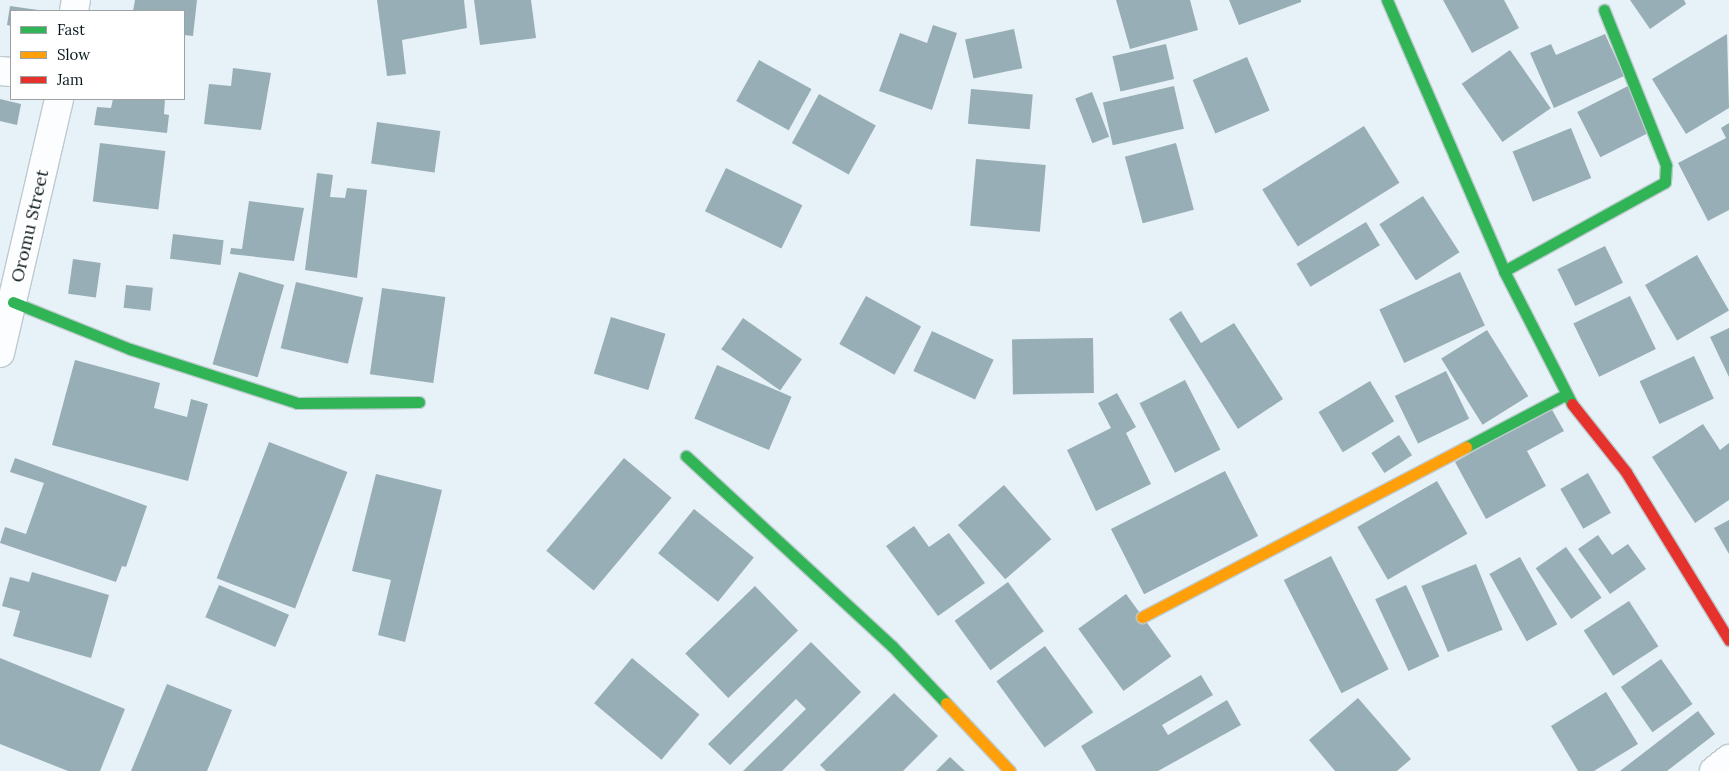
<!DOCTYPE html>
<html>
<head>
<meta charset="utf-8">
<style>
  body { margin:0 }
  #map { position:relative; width:1729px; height:771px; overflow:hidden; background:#e6f2f7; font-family:Lora,serif }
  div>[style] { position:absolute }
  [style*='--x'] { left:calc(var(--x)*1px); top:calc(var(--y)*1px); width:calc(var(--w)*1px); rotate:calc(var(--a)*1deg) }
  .building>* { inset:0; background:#98aeb6; transform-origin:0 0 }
  .roads { filter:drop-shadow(1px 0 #becacf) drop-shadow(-1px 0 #becacf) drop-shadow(0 1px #becacf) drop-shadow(0 -1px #becacf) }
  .street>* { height:28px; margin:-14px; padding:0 14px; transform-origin:14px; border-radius:14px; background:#fbfdfe }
  .fast>* { height:11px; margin:-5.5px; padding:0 5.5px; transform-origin:5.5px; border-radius:5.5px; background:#30b455 }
  .slow>* { height:11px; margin:-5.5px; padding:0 5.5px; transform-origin:5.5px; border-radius:5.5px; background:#ff9f0a }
  .jam>* { height:11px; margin:-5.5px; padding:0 5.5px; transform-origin:5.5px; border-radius:5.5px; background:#e5322d }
  span { translate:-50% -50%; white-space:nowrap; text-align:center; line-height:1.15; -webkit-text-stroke:4.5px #fff; paint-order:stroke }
  .street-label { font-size:18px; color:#0a181d }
  .legend { position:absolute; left:10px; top:10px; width:175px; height:90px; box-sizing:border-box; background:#fff; border:1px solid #9da3a5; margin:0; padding:6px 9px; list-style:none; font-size:15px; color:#0a181d }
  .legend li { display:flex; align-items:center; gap:10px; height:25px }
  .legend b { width:25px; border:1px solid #9da3a5 }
</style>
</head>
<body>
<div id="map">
  <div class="building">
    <i style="clip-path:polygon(135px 0,197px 0,193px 36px,184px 35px,184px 11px,133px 11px)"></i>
    <i style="clip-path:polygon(377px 0,464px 0,467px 28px,402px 40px,406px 74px,387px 76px)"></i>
    <i style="clip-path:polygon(474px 0,531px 0,536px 38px,480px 45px)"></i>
    <i style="clip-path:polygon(1116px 0,1190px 0,1198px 30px,1130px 49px)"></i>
    <i style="clip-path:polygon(1229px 0,1301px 0,1301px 2px,1239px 25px)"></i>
    <i style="clip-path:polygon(1443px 0,1504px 0,1519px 28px,1472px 53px)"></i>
    <i style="clip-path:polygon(1630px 0,1684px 0,1686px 4px,1650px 29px)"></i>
    <i style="clip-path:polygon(10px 6px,38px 10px,38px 11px,11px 11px,11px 26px,7px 25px)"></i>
    <i style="clip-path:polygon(933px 25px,957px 33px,932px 110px,879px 91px,900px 33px,927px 43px)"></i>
    <i style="left:1014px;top:29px;width:40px;height:50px;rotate:78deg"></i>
    <i style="clip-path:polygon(1605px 34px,1624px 76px,1554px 108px,1530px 53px,1551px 44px,1556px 55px)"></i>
    <i style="clip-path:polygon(1727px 34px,1729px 108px,1686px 134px,1652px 79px)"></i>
    <i style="left:1166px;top:44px;width:36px;height:55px;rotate:77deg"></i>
    <i style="left:1510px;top:50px;width:71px;height:59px;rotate:55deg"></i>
    <i style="left:1247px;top:57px;width:58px;height:59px;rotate:67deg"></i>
    <i style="left:759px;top:60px;width:60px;height:47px;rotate:29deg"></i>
    <i style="clip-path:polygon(233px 68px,271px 73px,261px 130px,204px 124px,209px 84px,231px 86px)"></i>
    <i style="left:1174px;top:86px;width:44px;height:73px;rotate:77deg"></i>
    <i style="left:1628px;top:86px;width:51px;height:57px;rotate:63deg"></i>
    <i style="left:971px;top:89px;width:62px;height:35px;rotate:5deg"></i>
    <i style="left:1092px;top:92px;width:48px;height:18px;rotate:69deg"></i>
    <i style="left:819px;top:94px;width:65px;height:56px;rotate:29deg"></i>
    <i style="clip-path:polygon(0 99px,21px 104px,17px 125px,0 121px)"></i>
    <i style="clip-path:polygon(113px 99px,165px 99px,164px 114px,169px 115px,167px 133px,94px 125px,97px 107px,111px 108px)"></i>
    <i style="left:377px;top:122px;width:64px;height:42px;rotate:8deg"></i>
    <i style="clip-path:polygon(1729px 123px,1729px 210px,1708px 221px,1678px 163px,1726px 138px,1721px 128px)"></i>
    <i style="left:1364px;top:126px;width:67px;height:120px;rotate:58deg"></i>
    <i style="left:1571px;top:128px;width:54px;height:63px;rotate:68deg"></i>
    <i style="left:100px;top:143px;width:66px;height:59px;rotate:7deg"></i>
    <i style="left:1176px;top:143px;width:69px;height:53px;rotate:75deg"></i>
    <i style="left:976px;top:159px;width:70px;height:67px;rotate:5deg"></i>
    <i style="left:726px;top:168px;width:85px;height:48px;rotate:26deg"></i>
    <i style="clip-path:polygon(317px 173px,333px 175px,330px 197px,345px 198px,347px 188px,367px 190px,357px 278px,305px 270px)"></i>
    <i style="left:1423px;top:196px;width:67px;height:52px;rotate:57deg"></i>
    <i style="clip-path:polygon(249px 201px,304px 208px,294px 261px,230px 254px,231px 248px,242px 249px)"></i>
    <i style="left:1366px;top:222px;width:27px;height:81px;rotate:59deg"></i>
    <i style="left:173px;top:234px;width:51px;height:25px;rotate:7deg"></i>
    <i style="left:1605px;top:246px;width:41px;height:53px;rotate:64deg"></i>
    <i style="left:1697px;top:255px;width:64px;height:60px;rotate:60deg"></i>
    <i style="left:73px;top:259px;width:28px;height:35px;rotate:8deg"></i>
    <i style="left:239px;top:272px;width:47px;height:96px;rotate:16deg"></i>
    <i style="left:1460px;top:272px;width:59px;height:89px;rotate:65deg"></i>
    <i style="left:296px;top:282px;width:69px;height:68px;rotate:13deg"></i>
    <i style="left:126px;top:285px;width:27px;height:23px;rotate:6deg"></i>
    <i style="left:382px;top:288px;width:64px;height:87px;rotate:8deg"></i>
    <i style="left:866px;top:296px;width:63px;height:55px;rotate:29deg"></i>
    <i style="left:1630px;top:296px;width:59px;height:63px;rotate:64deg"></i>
    <i style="clip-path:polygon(1181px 311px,1201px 343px,1234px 323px,1283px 399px,1238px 429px,1169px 319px)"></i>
    <i style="left:611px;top:317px;width:57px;height:59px;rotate:17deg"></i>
    <i style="left:743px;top:318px;width:72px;height:38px;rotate:35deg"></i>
    <i style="clip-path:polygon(1729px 328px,1729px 377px,1710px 337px)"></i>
    <i style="left:1487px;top:330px;width:78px;height:54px;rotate:58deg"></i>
    <i style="left:932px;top:331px;width:68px;height:44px;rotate:25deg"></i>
    <i style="left:1093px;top:338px;width:55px;height:81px;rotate:89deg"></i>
    <i style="left:1694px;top:356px;width:47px;height:60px;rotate:65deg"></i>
    <i style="clip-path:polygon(75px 360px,160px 383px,154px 408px,187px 417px,191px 399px,208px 404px,188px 481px,52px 445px)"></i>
    <i style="left:717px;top:365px;width:81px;height:58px;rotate:23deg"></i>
    <i style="left:1446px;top:371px;width:53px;height:57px;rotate:64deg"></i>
    <i style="left:1185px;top:380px;width:78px;height:51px;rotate:63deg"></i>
    <i style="left:1370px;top:381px;width:47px;height:60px;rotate:59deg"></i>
    <i style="clip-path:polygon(1117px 393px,1136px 427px,1126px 433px,1151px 484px,1096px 511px,1067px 450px,1111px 428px,1098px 403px)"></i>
    <i style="clip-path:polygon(1551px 408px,1564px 431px,1527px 451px,1546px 486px,1486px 519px,1455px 462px)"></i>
    <i style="clip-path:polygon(1703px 424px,1720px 450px,1729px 443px,1729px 500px,1695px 523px,1652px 457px)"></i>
    <i style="left:1399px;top:435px;width:24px;height:33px;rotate:57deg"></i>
    <i style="left:269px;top:442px;width:84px;height:146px;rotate:21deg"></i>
    <i style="clip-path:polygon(15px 458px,147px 506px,126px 567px,122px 566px,116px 582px,0 543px,5px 527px,26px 534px,44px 483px,10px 472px)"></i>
    <i style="left:624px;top:458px;width:62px;height:121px;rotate:40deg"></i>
    <i style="left:1225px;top:471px;width:73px;height:128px;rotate:63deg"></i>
    <i style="left:1588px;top:473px;width:46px;height:32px;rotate:60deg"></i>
    <i style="clip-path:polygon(376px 474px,442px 490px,405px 642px,378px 635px,391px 580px,352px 571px)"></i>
    <i style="left:1437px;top:481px;width:61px;height:92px;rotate:60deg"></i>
    <i style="left:1004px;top:485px;width:72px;height:61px;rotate:49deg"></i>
    <i style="left:694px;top:509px;width:77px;height:57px;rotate:39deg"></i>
    <i style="clip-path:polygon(1729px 520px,1729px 554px,1714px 528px)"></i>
    <i style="clip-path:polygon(914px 526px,929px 547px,949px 533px,985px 583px,938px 616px,886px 546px)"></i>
    <i style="clip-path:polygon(1598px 535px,1612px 555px,1628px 544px,1646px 569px,1610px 594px,1578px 549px)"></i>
    <i style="left:1566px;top:547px;width:62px;height:37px;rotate:55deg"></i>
    <i style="left:1331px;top:556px;width:127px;height:53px;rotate:63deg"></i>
    <i style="left:1520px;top:557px;width:77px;height:35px;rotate:61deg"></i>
    <i style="left:1476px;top:564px;width:71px;height:59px;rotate:68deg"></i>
    <i style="clip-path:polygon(32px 572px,109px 595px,91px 658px,13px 636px,20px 611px,2px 606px,10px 577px,29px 582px)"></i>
    <i style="left:1008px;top:582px;width:61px;height:66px;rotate:54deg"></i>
    <i style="left:219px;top:585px;width:76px;height:35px;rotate:23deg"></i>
    <i style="left:1406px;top:585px;width:79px;height:34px;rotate:65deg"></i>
    <i style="left:755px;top:586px;width:62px;height:97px;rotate:46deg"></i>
    <i style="left:1126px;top:594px;width:77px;height:59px;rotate:54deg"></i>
    <i style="left:1629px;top:601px;width:54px;height:54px;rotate:57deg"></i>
    <i style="clip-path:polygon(811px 642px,861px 692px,782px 771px,743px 771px,806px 709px,796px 699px,730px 765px,708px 744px)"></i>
    <i style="left:1045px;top:646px;width:82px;height:60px;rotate:54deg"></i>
    <i style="clip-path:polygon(0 658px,125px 709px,100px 771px,68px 771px,0 744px)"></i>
    <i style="left:632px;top:658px;width:88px;height:59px;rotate:40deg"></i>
    <i style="left:1661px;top:659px;width:55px;height:49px;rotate:55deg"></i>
    <i style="clip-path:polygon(1201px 675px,1213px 695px,1162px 725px,1168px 735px,1227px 700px,1241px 725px,1158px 771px,1096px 771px,1081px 746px)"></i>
    <i style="clip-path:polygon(167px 684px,232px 710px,207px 771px,131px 771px)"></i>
    <i style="clip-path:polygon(1606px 692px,1638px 744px,1594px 771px,1578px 771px,1551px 726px)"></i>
    <i style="clip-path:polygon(894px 693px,938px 736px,903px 771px,826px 771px,820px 765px)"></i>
    <i style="clip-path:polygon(1358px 698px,1411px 759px,1397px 771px,1335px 771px,1309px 740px)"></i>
    <i style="clip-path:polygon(1698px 711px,1715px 734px,1667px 771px,1620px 771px)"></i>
    <i style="clip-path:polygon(950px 757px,965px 771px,936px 771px)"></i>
  </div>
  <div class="roads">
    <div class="street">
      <i style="--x:74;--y:11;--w:11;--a:-80"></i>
      <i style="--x:0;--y:71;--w:11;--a:5"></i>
      <i style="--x:0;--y:353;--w:261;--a:-76.9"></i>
      <i style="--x:1714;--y:771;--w:19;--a:-39"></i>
    </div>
    <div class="fast">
      <i style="--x:1387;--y:0;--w:295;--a:66.6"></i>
      <i style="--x:1504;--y:271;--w:149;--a:62.9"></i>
      <i style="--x:1504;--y:271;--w:184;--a:-28.9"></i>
      <i style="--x:1665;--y:182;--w:17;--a:-87"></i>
      <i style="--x:1666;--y:165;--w:167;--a:-111.8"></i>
      <i style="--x:13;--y:302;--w:126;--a:21.9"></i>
      <i style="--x:130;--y:349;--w:176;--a:17.9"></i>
      <i style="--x:297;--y:403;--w:122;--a:-0.5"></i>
      <i style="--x:1466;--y:447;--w:112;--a:-27.7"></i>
      <i style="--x:686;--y:456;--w:280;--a:42.7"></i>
      <i style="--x:892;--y:646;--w:79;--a:46.5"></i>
    </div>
    <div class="slow">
      <i style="--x:1142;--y:617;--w:366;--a:-27.7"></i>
      <i style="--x:946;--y:703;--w:93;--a:46.7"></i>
    </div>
    <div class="jam">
      <i style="--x:1572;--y:404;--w:87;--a:51.5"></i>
      <i style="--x:1626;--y:472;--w:197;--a:58.5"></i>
    </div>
  </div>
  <div class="street-label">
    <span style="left:30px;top:226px;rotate:-77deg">Oromu Street</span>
  </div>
  <ul class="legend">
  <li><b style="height:6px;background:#30b455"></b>Fast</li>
  <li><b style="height:6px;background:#ff9f0a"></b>Slow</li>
  <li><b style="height:6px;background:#e5322d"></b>Jam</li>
  </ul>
</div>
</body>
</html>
